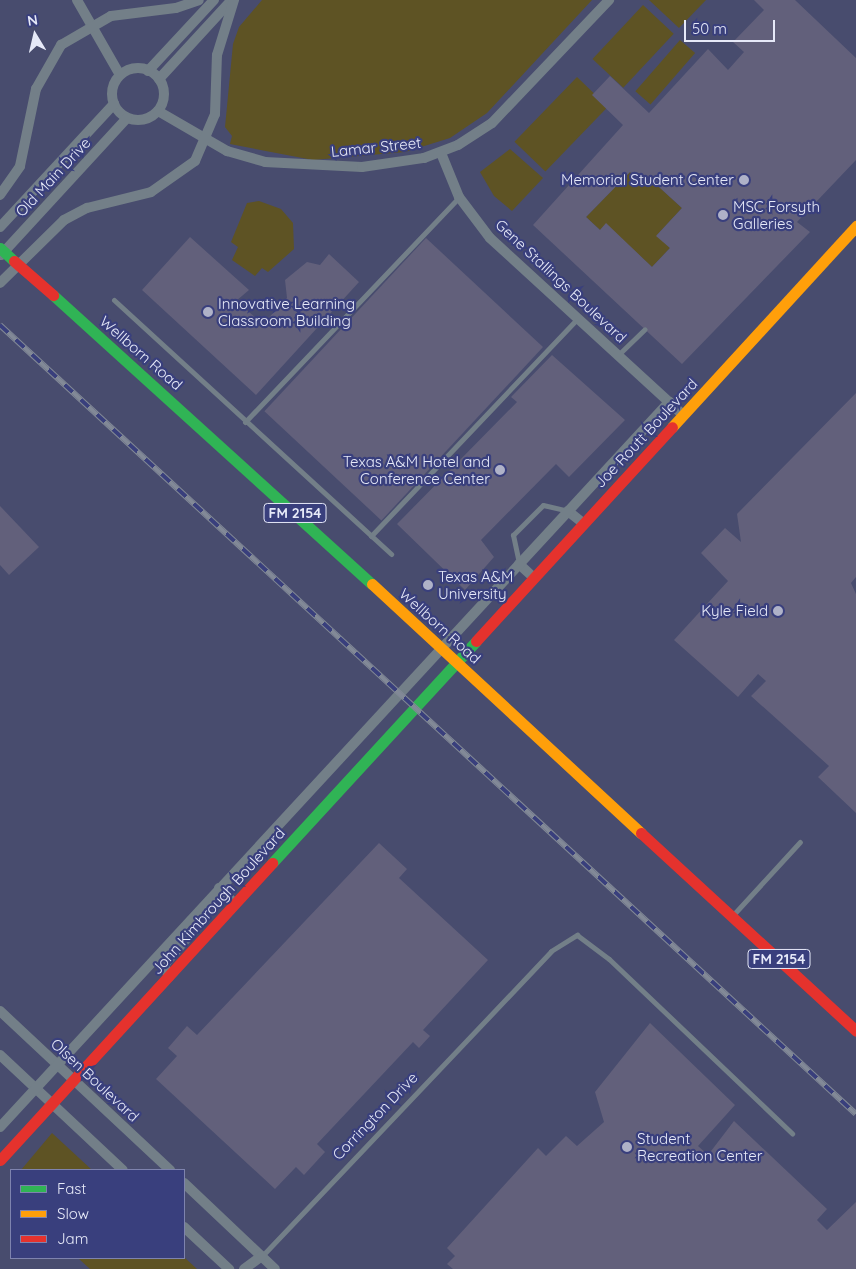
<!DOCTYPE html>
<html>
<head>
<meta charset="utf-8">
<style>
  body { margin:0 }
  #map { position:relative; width:856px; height:1269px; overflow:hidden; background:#484c6e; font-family:Quicksand,sans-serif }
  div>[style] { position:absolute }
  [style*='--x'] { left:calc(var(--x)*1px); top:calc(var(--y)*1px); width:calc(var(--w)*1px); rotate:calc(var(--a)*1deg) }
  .green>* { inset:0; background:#5e5324; transform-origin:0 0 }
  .building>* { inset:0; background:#62607b; transform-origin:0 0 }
  .lane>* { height:5px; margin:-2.5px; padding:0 2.5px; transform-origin:2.5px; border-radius:2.5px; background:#737f88 }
  .street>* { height:10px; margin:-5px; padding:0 5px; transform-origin:5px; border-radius:5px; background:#737f88 }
  .street>.ring { margin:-5px; padding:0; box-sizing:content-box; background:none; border:10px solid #737f88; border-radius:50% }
  .fast>* { height:11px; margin:-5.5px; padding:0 5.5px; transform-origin:5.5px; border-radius:5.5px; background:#30b455 }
  .slow>* { height:11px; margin:-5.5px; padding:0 5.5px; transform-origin:5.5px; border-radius:5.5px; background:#ff9f0a }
  .jam>* { height:11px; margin:-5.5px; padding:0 5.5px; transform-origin:5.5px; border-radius:5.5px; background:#e5322d }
  .rail>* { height:5.5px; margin-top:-2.75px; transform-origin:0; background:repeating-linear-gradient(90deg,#393f7d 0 11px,#828997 0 22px); box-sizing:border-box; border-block:1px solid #828997 }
  .jam-bridge>* { height:11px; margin:-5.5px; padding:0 5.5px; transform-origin:5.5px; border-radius:5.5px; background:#e5322d }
  .dots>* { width:14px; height:14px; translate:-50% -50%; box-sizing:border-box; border:2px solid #393f7d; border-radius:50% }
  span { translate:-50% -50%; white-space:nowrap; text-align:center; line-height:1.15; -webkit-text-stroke:4.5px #393f7d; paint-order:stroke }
  .shield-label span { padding:1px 4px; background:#393f7d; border:1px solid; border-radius:4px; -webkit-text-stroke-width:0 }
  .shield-label { font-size:14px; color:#e6e9f8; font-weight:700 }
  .street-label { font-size:15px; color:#e6e9f8 }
  .poi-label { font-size:15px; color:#e6e9f8 }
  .right { translate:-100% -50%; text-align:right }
  .left { translate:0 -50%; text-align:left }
  .legend { position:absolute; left:10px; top:1169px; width:175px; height:90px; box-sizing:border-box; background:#393f7d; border:1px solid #7e83ae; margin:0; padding:6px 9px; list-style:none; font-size:15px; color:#e6e9f8 }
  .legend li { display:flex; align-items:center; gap:10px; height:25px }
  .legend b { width:25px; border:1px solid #7e83ae }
  .north { position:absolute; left:10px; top:10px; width:50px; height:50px; -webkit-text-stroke:4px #393f7d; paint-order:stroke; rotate:351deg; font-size:14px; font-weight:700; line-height:20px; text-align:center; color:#e6e9f8 }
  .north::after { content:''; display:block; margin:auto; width:18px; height:22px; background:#e6e9f8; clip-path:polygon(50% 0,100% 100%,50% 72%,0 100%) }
  .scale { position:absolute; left:684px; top:20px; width:91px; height:22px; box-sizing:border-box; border:2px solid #e6e9f8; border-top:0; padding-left:6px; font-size:15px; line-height:18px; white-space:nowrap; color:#e6e9f8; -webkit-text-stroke:4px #393f7d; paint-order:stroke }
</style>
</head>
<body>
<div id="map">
  <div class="green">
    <i style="clip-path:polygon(262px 0,592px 0,487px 113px,450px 138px,405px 152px,313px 160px,230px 144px,232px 136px,225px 127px,233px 44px,239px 27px)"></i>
    <i style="clip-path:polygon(649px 0,706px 0,679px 28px)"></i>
    <i style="left:643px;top:5px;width:42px;height:74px;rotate:43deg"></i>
    <i style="left:680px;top:40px;width:20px;height:68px;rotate:41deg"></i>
    <i style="left:577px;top:77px;width:43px;height:90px;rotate:44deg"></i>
    <i style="clip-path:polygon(510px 149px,543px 178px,512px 211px,494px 196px,480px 172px)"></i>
    <i style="clip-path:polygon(630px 172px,642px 183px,648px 177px,682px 208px,657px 235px,670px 248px,652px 267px,606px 224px,600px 230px,586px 217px)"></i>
    <i style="clip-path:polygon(259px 201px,281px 209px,293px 223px,294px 249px,268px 272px,262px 268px,255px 276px,232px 260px,238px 247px,231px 242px,247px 203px)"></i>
    <i style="clip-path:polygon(52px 1133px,92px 1170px,21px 1170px)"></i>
    <i style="clip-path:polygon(184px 1257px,197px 1269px,90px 1269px,78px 1258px)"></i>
  </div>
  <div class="building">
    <i style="clip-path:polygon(evenodd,754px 0,795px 0,856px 58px,856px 160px,797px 222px,810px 232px,682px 364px,533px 225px,623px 125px,592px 95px,610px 76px,649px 113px,708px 49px,728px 70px,744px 52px,733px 42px,764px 10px,754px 0,630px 172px,642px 183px,648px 177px,682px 208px,656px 236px,670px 248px,652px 267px,606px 223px,600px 230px,586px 217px,630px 172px)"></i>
    <i style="clip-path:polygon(190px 237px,249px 290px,236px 301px,263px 324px,287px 298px,285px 280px,307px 262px,320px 265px,329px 254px,359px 282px,256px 395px,142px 290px)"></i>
    <i style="left:426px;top:238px;width:160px;height:237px;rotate:43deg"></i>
    <i style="clip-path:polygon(552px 355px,625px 420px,569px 477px,556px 464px,481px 540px,494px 557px,465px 590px,397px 524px,517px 402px,511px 397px)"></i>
    <i style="clip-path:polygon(856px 393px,856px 577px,851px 583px,856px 594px,856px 813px,818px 777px,829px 766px,751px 696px,766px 681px,758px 674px,738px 697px,674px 640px,728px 581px,701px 553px,725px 528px,741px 542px,737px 514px)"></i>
    <i style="clip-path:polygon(0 506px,39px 547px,9px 575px,0 565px)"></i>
    <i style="clip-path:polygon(379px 843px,407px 869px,399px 878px,488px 960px,423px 1030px,430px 1036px,419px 1048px,413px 1042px,317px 1144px,325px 1152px,304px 1175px,296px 1167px,275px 1189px,156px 1079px,177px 1056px,168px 1048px,187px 1026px,197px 1035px)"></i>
    <i style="clip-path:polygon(650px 1023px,735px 1105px,698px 1146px,708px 1155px,734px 1121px,827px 1209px,817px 1220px,827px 1230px,856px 1202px,856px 1269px,453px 1269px,447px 1264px,455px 1256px,447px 1248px,538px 1148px,546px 1156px,566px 1136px,577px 1146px,604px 1122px,595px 1092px)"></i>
  </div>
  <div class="lane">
    <i style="--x:114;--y:300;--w:376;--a:42.5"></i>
    <i style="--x:618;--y:355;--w:37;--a:-44"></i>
    <i style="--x:245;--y:422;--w:311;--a:-46.4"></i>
    <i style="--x:371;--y:536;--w:301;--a:-46.5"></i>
    <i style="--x:519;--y:563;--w:29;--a:-102"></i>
    <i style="--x:513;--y:535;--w:42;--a:-45"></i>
    <i style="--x:543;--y:505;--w:26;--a:13"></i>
    <i style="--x:733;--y:915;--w:99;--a:-47.5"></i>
    <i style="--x:262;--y:1256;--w:420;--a:-46.5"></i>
    <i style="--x:551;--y:951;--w:31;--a:-32"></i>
    <i style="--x:577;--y:935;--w:40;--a:37"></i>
    <i style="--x:609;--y:959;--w:253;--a:43.6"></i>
  </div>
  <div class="street">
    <i style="--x:77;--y:0;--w:86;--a:60.2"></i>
    <i class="ring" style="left:112px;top:68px;width:42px;height:42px"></i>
    <i style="--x:148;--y:71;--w:97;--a:-47.1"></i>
    <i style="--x:159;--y:79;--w:103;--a:-47.4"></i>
    <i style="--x:158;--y:111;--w:80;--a:30.1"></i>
    <i style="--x:227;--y:151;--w:40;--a:16"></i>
    <i style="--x:265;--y:162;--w:97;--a:3"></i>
    <i style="--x:362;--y:167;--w:63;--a:-8.3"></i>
    <i style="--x:424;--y:158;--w:36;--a:-21"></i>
    <i style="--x:458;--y:145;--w:40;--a:-32.9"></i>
    <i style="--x:492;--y:123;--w:170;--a:-46.4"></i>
    <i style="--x:441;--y:153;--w:48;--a:67.8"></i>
    <i style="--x:459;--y:197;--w:51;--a:52.9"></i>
    <i style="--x:490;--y:238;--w:262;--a:42.5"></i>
    <i style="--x:0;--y:195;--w:35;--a:-55"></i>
    <i style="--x:20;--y:166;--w:79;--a:-78.3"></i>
    <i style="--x:36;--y:89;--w:51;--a:-60.4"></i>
    <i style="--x:61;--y:45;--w:58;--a:-30.1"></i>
    <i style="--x:111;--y:16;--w:65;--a:-7"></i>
    <i style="--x:176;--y:8;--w:24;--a:-19"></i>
    <i style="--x:0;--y:227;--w:168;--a:-47.2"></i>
    <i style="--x:1;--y:255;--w:186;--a:-47.4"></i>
    <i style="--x:0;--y:283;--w:90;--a:-44.5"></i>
    <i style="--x:64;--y:220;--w:26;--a:-28"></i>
    <i style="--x:87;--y:208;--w:66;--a:-14"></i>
    <i style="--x:151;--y:192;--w:54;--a:-35.2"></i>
    <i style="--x:195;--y:161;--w:51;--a:-66.9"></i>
    <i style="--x:215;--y:114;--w:59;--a:-88.1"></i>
    <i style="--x:217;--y:55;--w:58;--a:-72.8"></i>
    <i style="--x:568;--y:511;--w:19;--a:39"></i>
    <i style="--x:519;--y:564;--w:19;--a:43"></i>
    <i style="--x:219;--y:888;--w:23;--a:45"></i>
    <i style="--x:169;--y:977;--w:13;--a:-113"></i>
    <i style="--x:164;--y:965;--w:35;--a:-50"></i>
    <i style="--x:187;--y:938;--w:18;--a:-77"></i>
    <i style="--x:0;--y:1011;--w:233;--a:43.1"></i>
    <i style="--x:0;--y:1055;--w:168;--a:43.1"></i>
    <i style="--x:0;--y:1127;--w:987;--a:-47.3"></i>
    <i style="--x:184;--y:1183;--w:125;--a:43.4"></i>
    <i style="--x:184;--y:1227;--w:62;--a:43"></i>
    <i style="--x:244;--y:1269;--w:22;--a:-36"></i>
  </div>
  <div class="fast">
    <i style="--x:0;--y:248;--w:19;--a:43"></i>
    <i style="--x:53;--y:295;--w:430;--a:42.2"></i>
    <i style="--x:272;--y:863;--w:301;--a:-47.4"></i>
  </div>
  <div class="slow">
    <i style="--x:672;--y:427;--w:273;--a:-47.5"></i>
    <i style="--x:372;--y:584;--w:367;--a:42.8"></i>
  </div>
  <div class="jam">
    <i style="--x:476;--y:641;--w:290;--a:-47.5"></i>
    <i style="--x:641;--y:833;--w:292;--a:42.6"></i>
    <i style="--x:0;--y:1160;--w:403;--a:-47.5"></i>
  </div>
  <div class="rail">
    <i style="--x:0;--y:325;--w:1164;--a:42.67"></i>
  </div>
  <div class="jam-bridge">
    <i style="--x:14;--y:261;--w:52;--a:41.1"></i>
  </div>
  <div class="dots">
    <i style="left:744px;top:180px;background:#afb2c8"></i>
    <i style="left:723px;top:215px;background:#afb2c8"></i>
    <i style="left:208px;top:312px;background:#afb2c8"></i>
    <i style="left:500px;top:470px;background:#afb2c8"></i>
    <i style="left:428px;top:585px;background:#afb2c8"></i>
    <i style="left:778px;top:611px;background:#afb2c8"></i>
    <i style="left:627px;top:1147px;background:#afb2c8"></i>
  </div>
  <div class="shield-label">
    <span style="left:295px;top:513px">FM 2154</span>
    <span style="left:779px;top:959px">FM 2154</span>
  </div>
  <div class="street-label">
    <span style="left:376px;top:147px;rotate:-6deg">Lamar Street</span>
    <span style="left:53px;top:177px;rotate:-47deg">Old Main Drive</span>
    <span style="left:561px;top:281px;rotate:43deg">Gene Stallings Boulevard</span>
    <span style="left:141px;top:353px;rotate:41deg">Wellborn Road</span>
    <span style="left:646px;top:433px;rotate:-47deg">Joe Routt Boulevard</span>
    <span style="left:440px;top:626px;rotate:42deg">Wellborn Road</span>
    <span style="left:218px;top:901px;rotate:-48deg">John Kimbrough Boulevard</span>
    <span style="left:95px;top:1080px;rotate:43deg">Olsen Boulevard</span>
    <span style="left:375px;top:1116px;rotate:-46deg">Corrington Drive</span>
  </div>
  <div class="poi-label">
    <span class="right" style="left:734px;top:180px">Memorial Student Center</span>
    <span class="left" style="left:733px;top:215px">MSC Forsyth<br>Galleries</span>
    <span class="left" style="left:218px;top:312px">Innovative Learning<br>Classroom Building</span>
    <span class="right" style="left:490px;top:470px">Texas A&amp;M Hotel and<br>Conference Center</span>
    <span class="left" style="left:438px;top:585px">Texas A&amp;M<br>University</span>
    <span class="right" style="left:768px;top:611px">Kyle Field</span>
    <span class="left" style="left:637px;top:1147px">Student<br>Recreation Center</span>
  </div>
  <ul class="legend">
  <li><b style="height:6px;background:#30b455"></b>Fast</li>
  <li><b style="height:6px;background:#ff9f0a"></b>Slow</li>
  <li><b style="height:6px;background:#e5322d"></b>Jam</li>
  </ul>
  <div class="north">N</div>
  <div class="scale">50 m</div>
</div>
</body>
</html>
